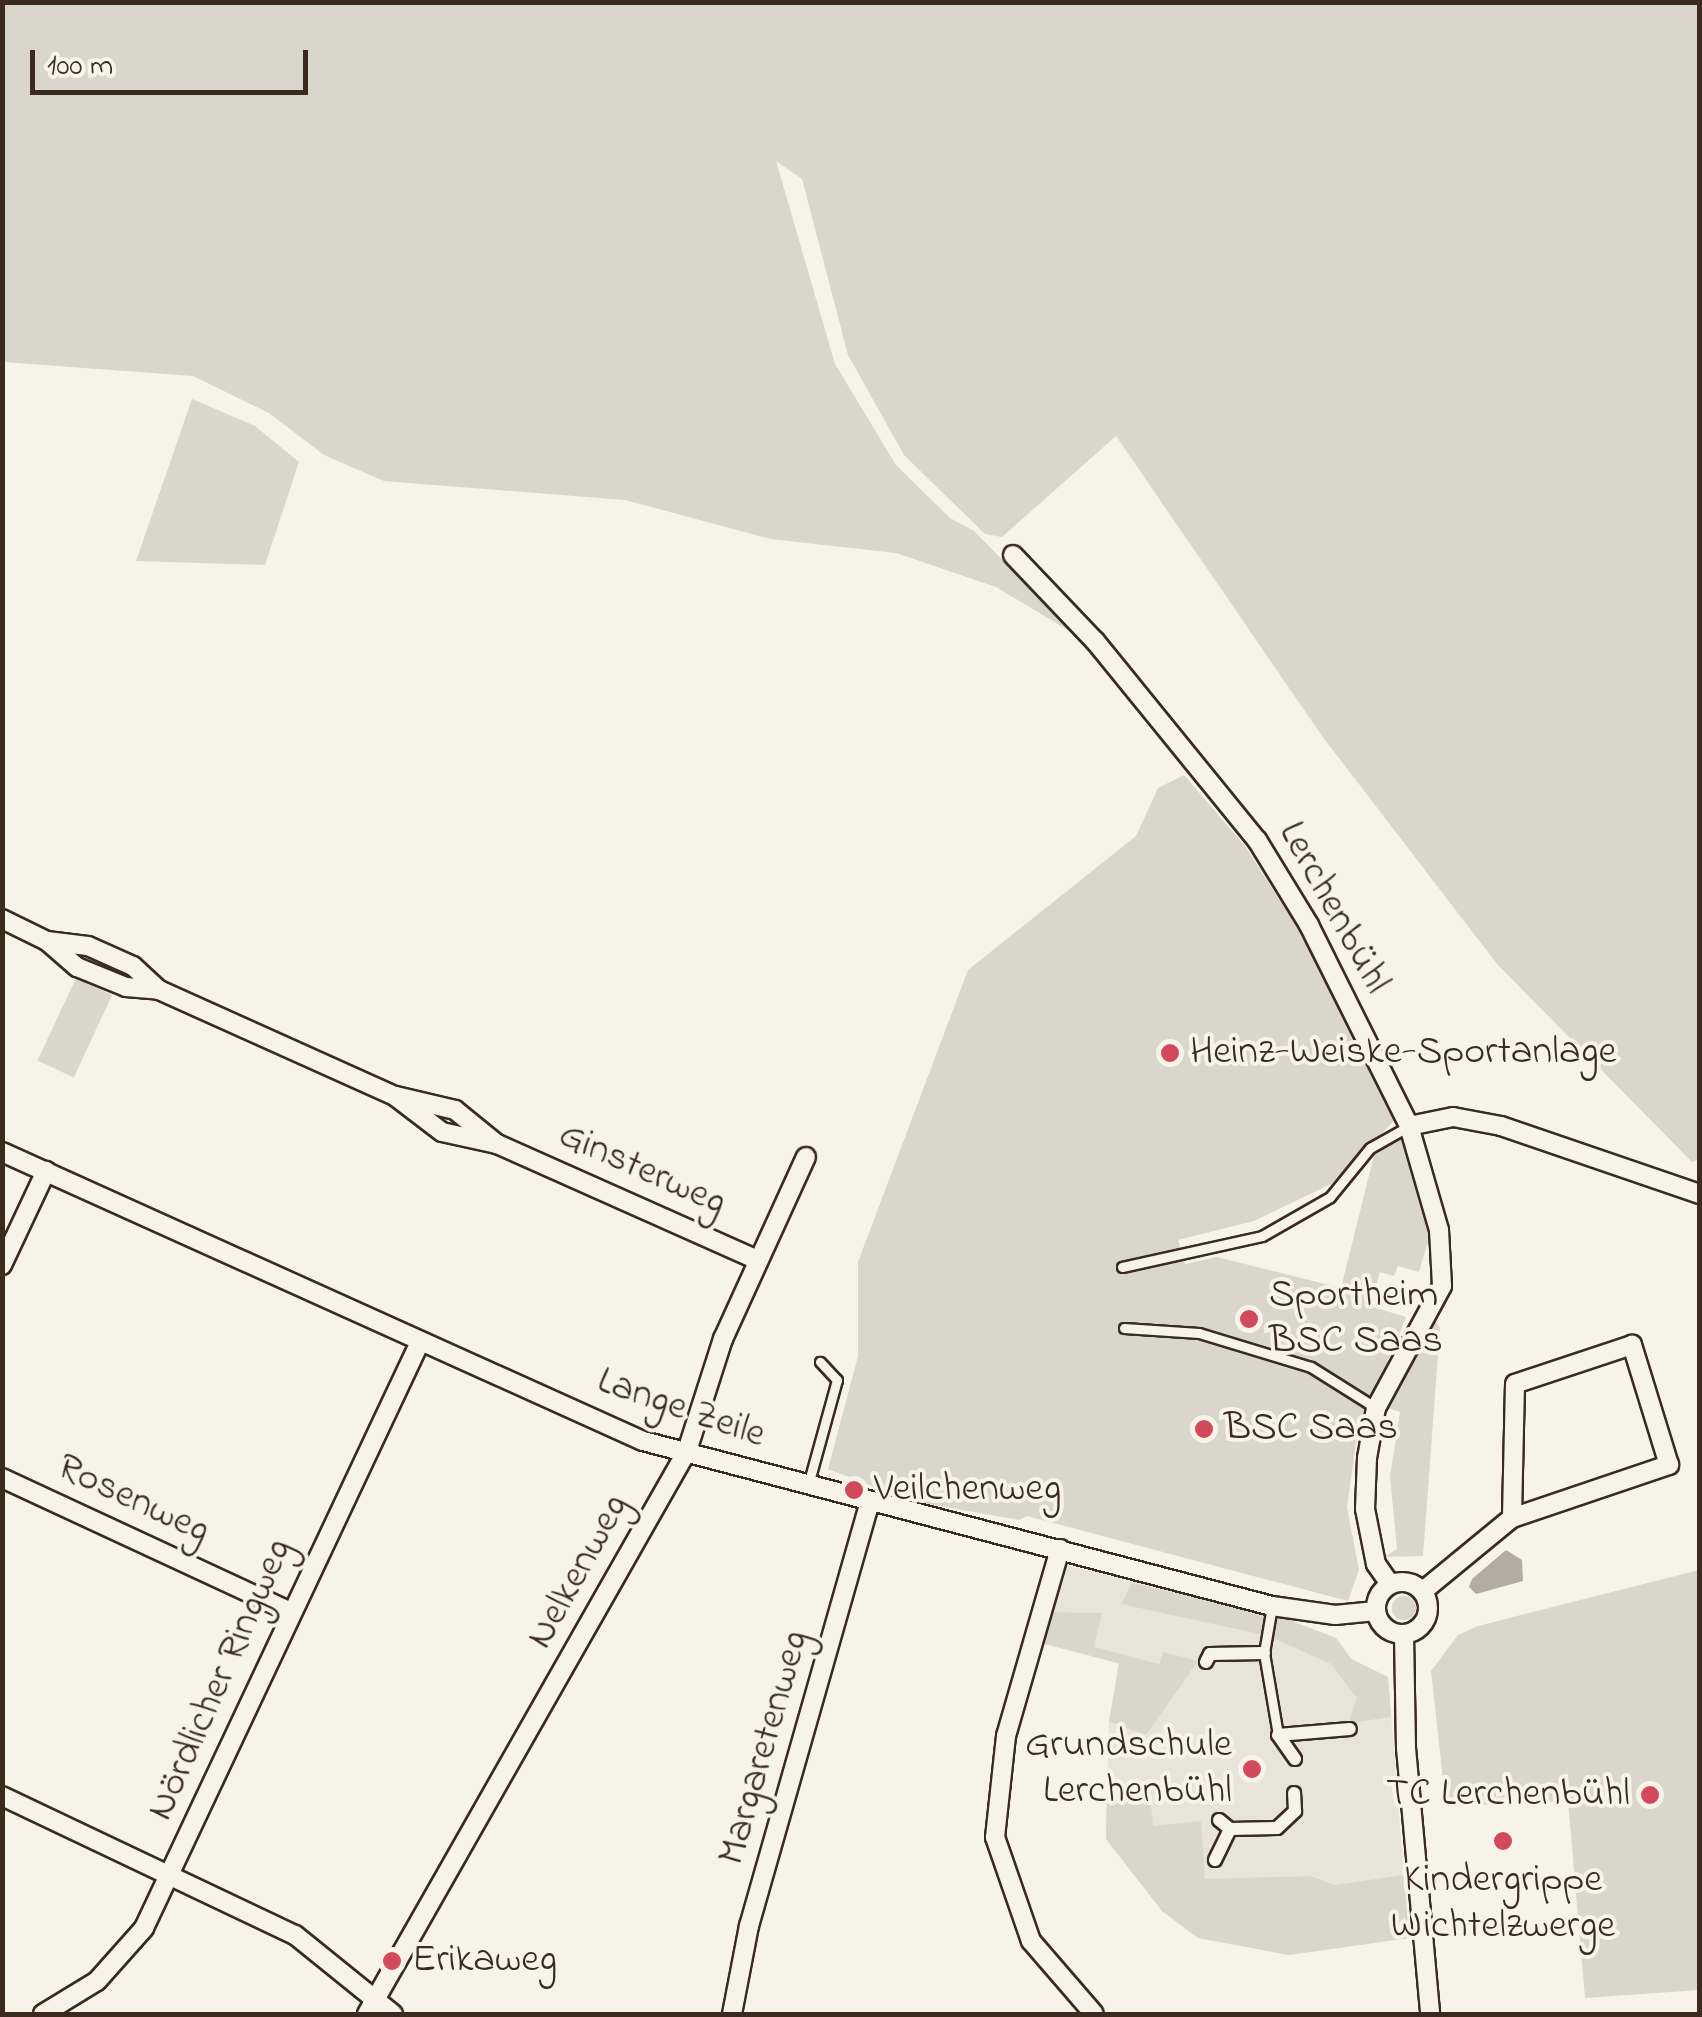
<!DOCTYPE html>
<html>
<head>
<meta charset="utf-8">
<style>
  body { margin:0 }
  #map { position:relative; width:1702px; height:2017px; overflow:hidden; background:#f7f3e8; font-family:"Indie Flower",sans-serif }
  div>[style] { position:absolute }
  [style*='--x'] { left:calc(var(--x)*1px); top:calc(var(--y)*1px); width:calc(var(--w)*1px); rotate:calc(var(--a)*1deg) }
  .built>* { inset:0; background:#e9e4d9 }
  .green>* { inset:0; background:#dbd6cb; transform-origin:0 0 }
  .round { border-radius:50% }
  .water>* { inset:0; background:#b4aca0 }
  .roads { filter:drop-shadow(2px 0 #3b2a1e) drop-shadow(-2px 0 #3b2a1e) drop-shadow(0 2px #3b2a1e) drop-shadow(0 -2px #3b2a1e) }
  .service>* { height:9px; margin:-4.5px; padding:0 4.5px; transform-origin:4.5px; border-radius:4.5px; background:#f7f3e8 }
  .pedestrian>* { height:12px; margin:-6px; padding:0 6px; transform-origin:6px; border-radius:6px; background:#f7f3e8 }
  .minor>* { height:18px; margin:-9px; padding:0 9px; transform-origin:9px; border-radius:9px; background:#f7f3e8 }
  .minor>.ring { margin:-9px; padding:0; box-sizing:content-box; background:none; border:18px solid #f7f3e8; border-radius:50% }
  .dots>* { width:28px; height:28px; translate:-50% -50%; box-sizing:border-box; border:5px solid #f7f3e8; border-radius:50% }
  span { translate:-50% -50%; white-space:nowrap; text-align:center; line-height:1.15; -webkit-text-stroke:8px #f7f3e8; paint-order:stroke }
  .street-label { font-size:40px; color:#3b2a1e }
  .poi-label { font-size:40px; color:#3b2a1e }
  .left { translate:0 -50%; text-align:left }
  .right { translate:-100% -50%; text-align:right }
  .frame { position:absolute; inset:0; border:5px solid #3b2a1e; pointer-events:none }
  .scale { position:absolute; left:30px; top:50px; width:278px; height:45px; box-sizing:border-box; border:5px solid #3b2a1e; border-top:0; padding-left:12px; font-size:30px; line-height:35px; white-space:nowrap; color:#3b2a1e; -webkit-text-stroke:8px #f7f3e8; paint-order:stroke }
</style>
</head>
<body>
<div id="map">
  <div class="built">
    <i style="clip-path:polygon(1066px 1565px,1281px 1617px,1336px 1638px,1351px 1659px,1388px 1677px,1409px 1938px,1289px 1955px,1198px 1938px,1162px 1911px,1106px 1839px,1109px 1721px,1120px 1664px,1041px 1643px)"></i>
  </div>
  <div class="green">
    <i style="clip-path:polygon(2px 3px,1699px 3px,1699px 1159px,1692px 1162px,1497px 964px,1322px 736px,1116px 436px,1002px 537px,985px 534px,904px 455px,848px 355px,802px 179px,776px 161px,835px 364px,896px 465px,950px 518px,974px 531px,1076px 635px,996px 587px,896px 553px,771px 539px,625px 500px,384px 481px,324px 455px,269px 413px,193px 376px,3px 362px)"></i>
    <i style="clip-path:polygon(192px 399px,255px 426px,299px 462px,265px 565px,136px 561px)"></i>
    <i style="clip-path:polygon(1184px 775px,1245px 846px,1298px 929px,1397px 1118px,1331px 1184px,1254px 1221px,1178px 1240px,1185px 1264px,1217px 1257px,1341px 1288px,1374px 1155px,1406px 1135px,1429px 1238px,1419px 1272px,1398px 1266px,1394px 1276px,1380px 1272px,1370px 1306px,1406px 1317px,1357px 1436px,1347px 1507px,1359px 1570px,1348px 1601px,1027px 1516px,1019px 1520px,911px 1501px,828px 1469px,858px 1356px,858px 1262px,968px 970px,1136px 836px,1158px 788px)"></i>
    <i style="left:76px;top:978px;width:40px;height:91px;rotate:25deg"></i>
    <i style="clip-path:polygon(1435px 1320px,1440px 1328px,1423px 1556px,1384px 1557px,1397px 1549px,1390px 1476px,1400px 1412px,1385px 1407px)"></i>
    <i style="clip-path:polygon(1699px 1570px,1699px 1990px,1585px 1998px,1568px 1801px,1446px 1807px,1431px 1671px,1458px 1635px,1478px 1626px)"></i>
    <i style="clip-path:polygon(1132px 1583px,1281px 1617px,1336px 1638px,1351px 1659px,1388px 1677px,1391px 1717px,1349px 1723px,1357px 1698px,1331px 1664px,1269px 1636px,1121px 1604px)"></i>
    <i class="round" style="left:1392px;top:1596px;width:24px;height:24px"></i>
    <i style="clip-path:polygon(1050px 1612px,1102px 1613px,1094px 1647px,1159px 1664px,1163px 1652px,1198px 1661px,1146px 1735px,1109px 1721px,1119px 1663px,1041px 1643px)"></i>
    <i style="clip-path:polygon(1107px 1790px,1150px 1792px,1153px 1826px,1201px 1821px,1205px 1879px,1310px 1876px,1335px 1885px,1404px 1875px,1409px 1938px,1289px 1955px,1198px 1938px,1162px 1911px,1106px 1839px)"></i>
  </div>
  <div class="water">
    <i style="clip-path:polygon(1506px 1550px,1522px 1560px,1523px 1581px,1476px 1594px,1469px 1587px,1472px 1579px)"></i>
  </div>
  <div class="roads">
    <div class="service">
      <i style="--x:1122;--y:1267;--w:143;--a:-12.5"></i>
      <i style="--x:1262;--y:1236;--w:78;--a:-29.8"></i>
      <i style="--x:1330;--y:1197;--w:63;--a:-50.8"></i>
      <i style="--x:1370;--y:1148;--w:45;--a:-29.4"></i>
      <i style="--x:1124;--y:1328;--w:75;--a:3.8"></i>
      <i style="--x:1199;--y:1333;--w:117;--a:16.9"></i>
      <i style="--x:1311;--y:1367;--w:77;--a:32.2"></i>
      <i style="--x:808;--y:1485;--w:109;--a:-74.6"></i>
      <i style="--x:837;--y:1380;--w:25;--a:-133"></i>
      <i style="--x:1272;--y:1606;--w:48;--a:99.7"></i>
      <i style="--x:1264;--y:1653;--w:83;--a:80.3"></i>
    </div>
    <div class="pedestrian">
      <i style="--x:1206;--y:1662;--w:9;--a:-63"></i>
      <i style="--x:1210;--y:1654;--w:54;--a:-1.1"></i>
      <i style="--x:1295;--y:1759;--w:29;--a:-125"></i>
      <i style="--x:1278;--y:1735;--w:72;--a:-4.8"></i>
      <i style="--x:1219;--y:1820;--w:14;--a:39"></i>
      <i style="--x:1230;--y:1829;--w:47;--a:-1.2"></i>
      <i style="--x:1277;--y:1828;--w:25;--a:-43"></i>
      <i style="--x:1295;--y:1811;--w:18;--a:-93"></i>
      <i style="--x:1215;--y:1860;--w:34;--a:-64"></i>
    </div>
    <div class="minor">
      <i style="--x:1013;--y:555;--w:119;--a:46.4"></i>
      <i style="--x:1095;--y:641;--w:257;--a:50.9"></i>
      <i style="--x:1257;--y:840;--w:100;--a:58.5"></i>
      <i style="--x:1309;--y:925;--w:225;--a:63.5"></i>
      <i style="--x:1409;--y:1126;--w:108;--a:73.9"></i>
      <i style="--x:1439;--y:1230;--w:56;--a:86.9"></i>
      <i style="--x:1442;--y:1286;--w:139;--a:118.4"></i>
      <i style="--x:1376;--y:1408;--w:51;--a:100.2"></i>
      <i style="--x:1367;--y:1458;--w:51;--a:92.2"></i>
      <i style="--x:1365;--y:1509;--w:56;--a:78.7"></i>
      <i style="--x:1376;--y:1564;--w:24;--a:55"></i>
      <i style="--x:2;--y:919;--w:50;--a:26.1"></i>
      <i style="--x:47;--y:941;--w:40;--a:41"></i>
      <i style="--x:77;--y:967;--w:53;--a:22.2"></i>
      <i style="--x:126;--y:987;--w:33;--a:5"></i>
      <i style="--x:47;--y:941;--w:41;--a:7"></i>
      <i style="--x:88;--y:946;--w:49;--a:24"></i>
      <i style="--x:133;--y:966;--w:35;--a:43"></i>
      <i style="--x:159;--y:990;--w:259;--a:24.2"></i>
      <i style="--x:395;--y:1096;--w:59;--a:37.5"></i>
      <i style="--x:442;--y:1132;--w:56;--a:12.3"></i>
      <i style="--x:497;--y:1144;--w:286;--a:24"></i>
      <i style="--x:396;--y:1096;--w:61;--a:13.3"></i>
      <i style="--x:455;--y:1110;--w:54;--a:39"></i>
      <i style="--x:1409;--y:1126;--w:45;--a:-11.6"></i>
      <i style="--x:1453;--y:1117;--w:49;--a:10.6"></i>
      <i style="--x:1501;--y:1126;--w:210;--a:18.9"></i>
      <i style="--x:2;--y:1152;--w:703;--a:24.27"></i>
      <i style="--x:643;--y:1441;--w:650;--a:14.7"></i>
      <i style="--x:1272;--y:1606;--w:64;--a:8.1"></i>
      <i style="--x:1335;--y:1615;--w:41;--a:-5.6"></i>
      <i style="--x:2;--y:1265;--w:104;--a:-64.9"></i>
      <i style="--x:2;--y:1478;--w:315;--a:24.9"></i>
      <i style="--x:1060;--y:1549;--w:195;--a:106.1"></i>
      <i style="--x:1006;--y:1736;--w:102;--a:96.2"></i>
      <i style="--x:995;--y:1837;--w:110;--a:70.9"></i>
      <i style="--x:1031;--y:1941;--w:96;--a:49.2"></i>
      <i class="ring" style="left:1376px;top:1582px;width:34px;height:34px"></i>
      <i style="--x:1423;--y:1591;--w:115;--a:-39.4"></i>
      <i style="--x:1512;--y:1518;--w:166;--a:-18.7"></i>
      <i style="--x:1669;--y:1465;--w:126;--a:-107.1"></i>
      <i style="--x:1632;--y:1345;--w:123;--a:161.6"></i>
      <i style="--x:1515;--y:1384;--w:134;--a:91.3"></i>
      <i style="--x:1404;--y:1634;--w:114;--a:89"></i>
      <i style="--x:1406;--y:1748;--w:267;--a:84.8"></i>
      <i style="--x:2;--y:1796;--w:324;--a:25.4"></i>
      <i style="--x:295;--y:1935;--w:126;--a:38.9"></i>
      <i style="--x:43;--y:2014;--w:63;--a:-31.4"></i>
      <i style="--x:97;--y:1981;--w:71;--a:-48.4"></i>
      <i style="--x:144;--y:1928;--w:648;--a:-64.78"></i>
      <i style="--x:367;--y:2014;--w:648;--a:-60.39"></i>
      <i style="--x:687;--y:1451;--w:118;--a:-72.2"></i>
      <i style="--x:723;--y:1339;--w:200;--a:-65.5"></i>
      <i style="--x:732;--y:2014;--w:90;--a:-79.1"></i>
      <i style="--x:749;--y:1926;--w:441;--a:-74.1"></i>
    </div>
  </div>
  <div class="dots">
    <i style="left:1170px;top:1053px;background:#d1495b"></i>
    <i style="left:1249px;top:1319px;background:#d1495b"></i>
    <i style="left:1204px;top:1429px;background:#d1495b"></i>
    <i style="left:854px;top:1490px;background:#d1495b"></i>
    <i style="left:1252px;top:1769px;background:#d1495b"></i>
    <i style="left:1650px;top:1795px;background:#d1495b"></i>
    <i style="left:1503px;top:1841px;background:#d1495b"></i>
    <i style="left:392px;top:1961px;background:#d1495b"></i>
  </div>
  <div class="street-label">
    <span style="left:1333px;top:908px;rotate:61deg">Lerchenbühl</span>
    <span style="left:642px;top:1170px;rotate:24deg">Ginsterweg</span>
    <span style="left:681px;top:1409px;rotate:19deg">Lange Zeile</span>
    <span style="left:133px;top:1500px;rotate:25deg">Rosenweg</span>
    <span style="left:579px;top:1572px;rotate:-61deg">Nelkenweg</span>
    <span style="left:221px;top:1680px;rotate:-66deg">Nördlicher Ringweg</span>
    <span style="left:765px;top:1748px;rotate:-74deg">Margaretenweg</span>
  </div>
  <div class="poi-label">
    <span class="left" style="left:1190px;top:1053px">Heinz-Weiske-Sportanlage</span>
    <span class="left" style="left:1269px;top:1319px">Sportheim<br>BSC Saas</span>
    <span class="left" style="left:1224px;top:1429px">BSC Saas</span>
    <span class="left" style="left:874px;top:1490px">Veilchenweg</span>
    <span class="right" style="left:1232px;top:1769px">Grundschule<br>Lerchenbühl</span>
    <span class="right" style="left:1630px;top:1795px">TC Lerchenbühl</span>
    <span style="left:1503px;top:1904px">Kindergrippe<br>Wichtelzwerge</span>
    <span class="left" style="left:412px;top:1961px">Erikaweg</span>
  </div>
  <div class="frame"></div>
  <div class="scale">100 m</div>
</div>
</body>
</html>
